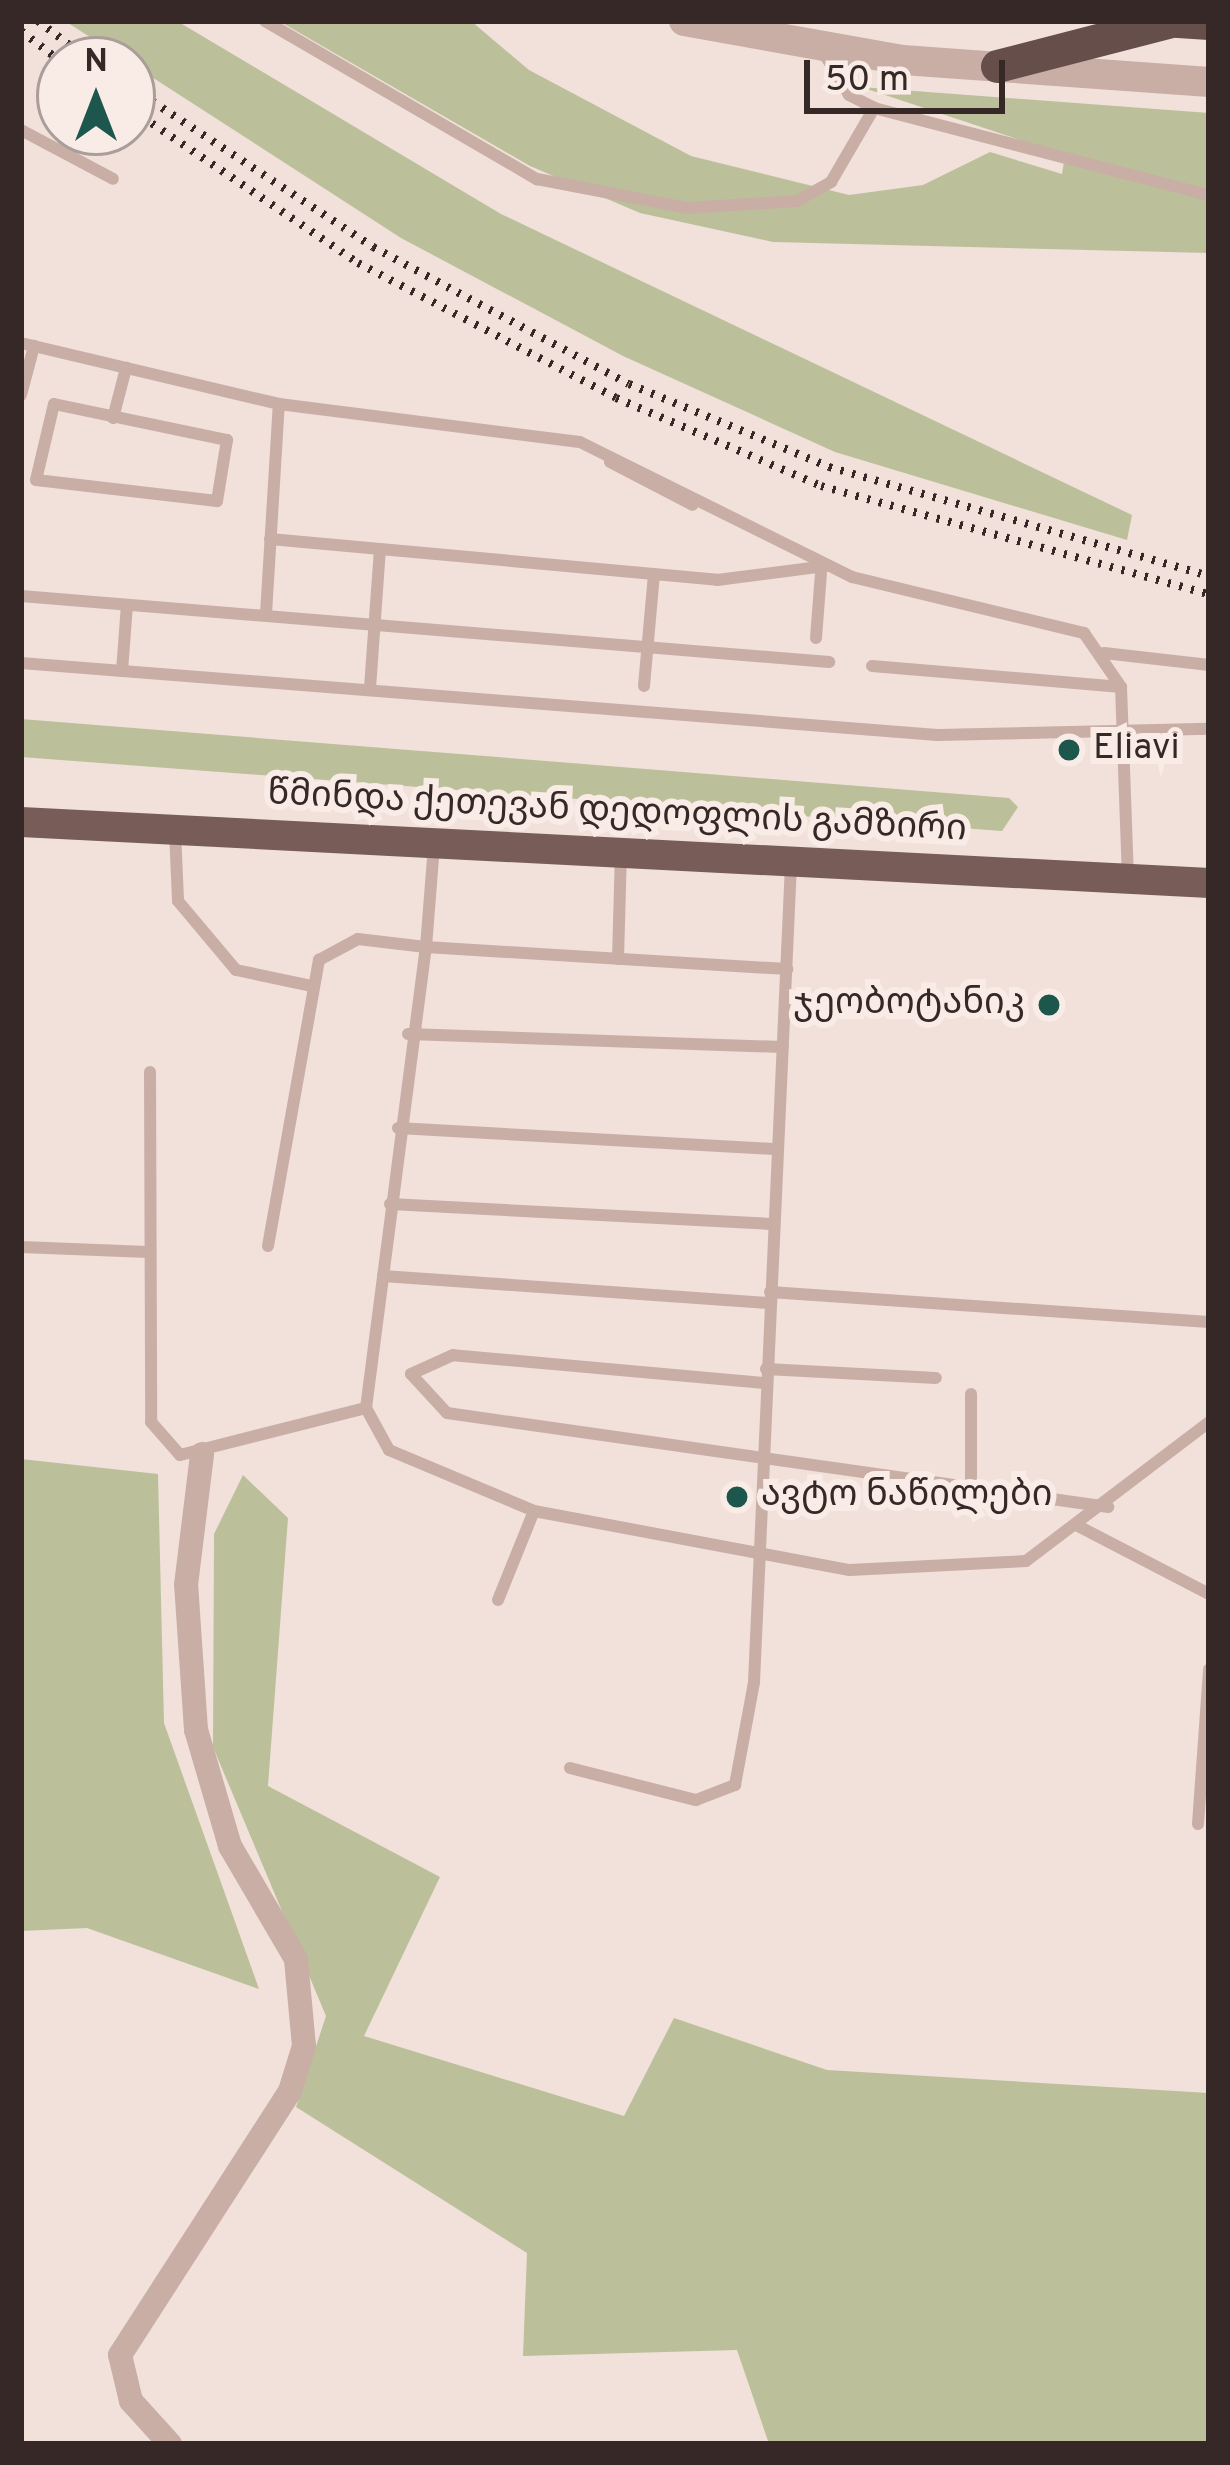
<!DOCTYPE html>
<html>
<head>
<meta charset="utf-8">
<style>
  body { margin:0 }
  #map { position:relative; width:1230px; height:2465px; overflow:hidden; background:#f1e1da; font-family:Overpass,"Noto Sans Georgian",sans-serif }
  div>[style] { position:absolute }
  .green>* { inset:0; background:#bbc09a }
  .service>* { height:12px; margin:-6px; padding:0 6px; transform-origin:6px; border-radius:6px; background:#c9aea6 }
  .minor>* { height:24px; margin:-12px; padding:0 12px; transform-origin:12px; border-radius:12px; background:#c9aea6 }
  .tertiary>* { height:30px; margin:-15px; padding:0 15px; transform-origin:15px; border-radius:15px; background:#c9aea6 }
  .primary>* { height:30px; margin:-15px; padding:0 15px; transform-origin:15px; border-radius:15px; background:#775c58 }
  .trunk>* { height:33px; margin:-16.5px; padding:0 16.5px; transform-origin:16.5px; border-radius:16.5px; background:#664e4b }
  .rail>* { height:8px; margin-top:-4px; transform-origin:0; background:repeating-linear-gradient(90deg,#352827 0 3px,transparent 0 12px) }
  .dots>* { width:33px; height:33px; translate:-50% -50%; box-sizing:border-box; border:6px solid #f9ece6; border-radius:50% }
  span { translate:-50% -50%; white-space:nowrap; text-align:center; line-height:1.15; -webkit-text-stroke:12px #f9ece6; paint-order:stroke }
  .poi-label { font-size:36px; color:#352827 }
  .left { translate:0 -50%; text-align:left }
  .right { translate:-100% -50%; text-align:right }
  .street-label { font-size:36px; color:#352827 }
  .frame { position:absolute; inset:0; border:24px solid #352827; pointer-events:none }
  .north { position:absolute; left:36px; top:36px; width:120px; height:120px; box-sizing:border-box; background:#f9ece6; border:3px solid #ab9e9a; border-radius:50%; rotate:0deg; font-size:33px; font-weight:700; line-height:48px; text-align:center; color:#352827 }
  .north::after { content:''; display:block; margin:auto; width:42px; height:54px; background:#1d564d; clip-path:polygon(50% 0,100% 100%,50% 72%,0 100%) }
  .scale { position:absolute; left:804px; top:60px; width:201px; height:54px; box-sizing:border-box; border:6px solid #352827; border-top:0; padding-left:15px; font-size:36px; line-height:42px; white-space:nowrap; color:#352827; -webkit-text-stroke:9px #f9ece6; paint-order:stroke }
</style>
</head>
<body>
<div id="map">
  <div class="green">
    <div style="clip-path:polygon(65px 21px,177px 21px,501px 214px,1132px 515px,1127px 540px,835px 452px,623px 356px,401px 238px)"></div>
    <div style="clip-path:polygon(279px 21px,471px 21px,529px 70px,691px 156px,849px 195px,923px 185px,990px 152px,1062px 174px,1065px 155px,861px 87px,1209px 113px,1209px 253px,773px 242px,640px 213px,530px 166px)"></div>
    <div style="clip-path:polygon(21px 719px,1009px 798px,1018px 807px,1002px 831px,21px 757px)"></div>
    <div style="clip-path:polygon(21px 1459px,158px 1474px,164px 1723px,259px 1989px,87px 1928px,21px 1931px)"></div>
    <div style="clip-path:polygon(243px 1475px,288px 1518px,268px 1786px,440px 1877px,364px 2036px,624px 2116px,674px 2018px,827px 2070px,1209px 2093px,1209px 2444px,769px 2444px,737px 2350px,523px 2356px,527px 2253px,296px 2107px,326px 2016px,213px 1747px,214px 1534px)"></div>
  </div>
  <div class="service">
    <div style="left:265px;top:21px;width:315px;rotate:30.2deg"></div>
    <div style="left:537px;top:179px;width:154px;rotate:10.9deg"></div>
    <div style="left:688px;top:208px;width:109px;rotate:-3.7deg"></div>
    <div style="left:797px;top:201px;width:39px;rotate:-29deg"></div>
    <div style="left:831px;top:182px;width:86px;rotate:-59.8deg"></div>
    <div style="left:822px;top:50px;width:52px;rotate:59deg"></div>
    <div style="left:849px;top:95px;width:28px;rotate:27deg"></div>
    <div style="left:874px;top:108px;width:346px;rotate:14.6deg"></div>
    <div style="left:21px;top:130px;width:104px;rotate:28deg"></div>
    <div style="left:21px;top:343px;width:265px;rotate:13.3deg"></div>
    <div style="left:279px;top:404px;width:303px;rotate:7.2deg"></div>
    <div style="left:580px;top:442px;width:304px;rotate:26.4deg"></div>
    <div style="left:852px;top:577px;width:239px;rotate:13.6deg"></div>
    <div style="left:1084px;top:633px;width:65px;rotate:55.6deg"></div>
    <div style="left:1121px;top:687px;width:192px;rotate:87.9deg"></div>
    <div style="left:21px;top:395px;width:51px;rotate:-75.1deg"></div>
    <div style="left:54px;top:404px;width:177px;rotate:11.8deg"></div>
    <div style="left:227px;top:440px;width:62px;rotate:99.3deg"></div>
    <div style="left:217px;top:501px;width:182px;rotate:-173.4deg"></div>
    <div style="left:36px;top:480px;width:78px;rotate:-76.7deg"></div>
    <div style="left:113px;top:418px;width:52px;rotate:-75.4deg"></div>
    <div style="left:610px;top:462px;width:93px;rotate:27.4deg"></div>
    <div style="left:270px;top:539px;width:449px;rotate:5.2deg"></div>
    <div style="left:717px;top:580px;width:111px;rotate:-7.3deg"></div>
    <div style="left:21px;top:596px;width:811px;rotate:4.67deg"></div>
    <div style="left:266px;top:614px;width:210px;rotate:-86.5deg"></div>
    <div style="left:816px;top:638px;width:65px;rotate:-85.6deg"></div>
    <div style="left:1104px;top:653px;width:106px;rotate:6.5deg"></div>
    <div style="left:21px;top:663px;width:919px;rotate:4.49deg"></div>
    <div style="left:937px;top:735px;width:272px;rotate:-1.3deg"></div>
    <div style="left:872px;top:666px;width:250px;rotate:4.8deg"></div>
    <div style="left:122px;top:671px;width:66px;rotate:-85.7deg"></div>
    <div style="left:644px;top:686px;width:111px;rotate:-84.9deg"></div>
    <div style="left:370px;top:688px;width:139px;rotate:-85.9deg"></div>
    <div style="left:175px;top:831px;width:70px;rotate:87.5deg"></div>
    <div style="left:178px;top:901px;width:90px;rotate:50deg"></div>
    <div style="left:236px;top:970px;width:78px;rotate:11.9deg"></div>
    <div style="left:618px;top:959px;width:105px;rotate:-88.4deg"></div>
    <div style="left:408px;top:1034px;width:375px;rotate:2deg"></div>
    <div style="left:150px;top:1072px;width:350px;rotate:89.8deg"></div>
    <div style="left:151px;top:1422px;width:44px;rotate:48.7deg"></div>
    <div style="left:180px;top:1455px;width:192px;rotate:-14.2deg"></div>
    <div style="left:366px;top:1408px;width:48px;rotate:61.3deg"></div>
    <div style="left:389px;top:1450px;width:157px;rotate:22.8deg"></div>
    <div style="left:534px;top:1511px;width:321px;rotate:10.6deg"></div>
    <div style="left:850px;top:1570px;width:176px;rotate:-2.9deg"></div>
    <div style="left:1026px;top:1561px;width:230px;rotate:-37.2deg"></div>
    <div style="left:398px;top:1128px;width:380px;rotate:3.2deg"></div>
    <div style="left:390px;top:1204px;width:385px;rotate:3deg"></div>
    <div style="left:268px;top:1246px;width:291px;rotate:-79.9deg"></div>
    <div style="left:319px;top:960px;width:44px;rotate:-28.3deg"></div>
    <div style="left:358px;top:939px;width:68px;rotate:6.7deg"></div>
    <div style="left:426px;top:947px;width:102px;rotate:-85.5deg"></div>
    <div style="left:21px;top:1247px;width:127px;rotate:2.3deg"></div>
    <div style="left:383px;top:1276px;width:387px;rotate:4deg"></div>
    <div style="left:770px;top:1292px;width:440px;rotate:3.9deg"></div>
    <div style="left:766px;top:1369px;width:170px;rotate:3deg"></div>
    <div style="left:765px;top:1383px;width:313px;rotate:-174.9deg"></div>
    <div style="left:453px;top:1355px;width:46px;rotate:155.7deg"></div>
    <div style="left:411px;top:1374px;width:53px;rotate:47.3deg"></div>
    <div style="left:447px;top:1413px;width:668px;rotate:8.09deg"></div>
    <div style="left:971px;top:1394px;width:92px;rotate:90deg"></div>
    <div style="left:366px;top:1408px;width:465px;rotate:-82.6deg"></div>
    <div style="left:426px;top:947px;width:362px;rotate:3.5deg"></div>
    <div style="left:1078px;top:1526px;width:148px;rotate:27.4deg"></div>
    <div style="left:498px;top:1600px;width:96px;rotate:-68deg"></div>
    <div style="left:570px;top:1768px;width:130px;rotate:14.3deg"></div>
    <div style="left:696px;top:1800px;width:42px;rotate:-21deg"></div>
    <div style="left:735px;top:1785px;width:105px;rotate:-79.5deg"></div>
    <div style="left:754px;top:1682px;width:820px;rotate:-87.41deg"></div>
    <div style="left:1198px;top:1824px;width:155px;rotate:-85.9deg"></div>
  </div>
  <div class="minor">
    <div style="left:170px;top:2444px;width:58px;rotate:-132.2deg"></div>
    <div style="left:131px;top:2401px;width:47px;rotate:-103.4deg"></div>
    <div style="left:120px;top:2355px;width:314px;rotate:-57.2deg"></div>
    <div style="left:290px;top:2091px;width:47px;rotate:-72.7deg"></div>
    <div style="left:304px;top:2046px;width:87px;rotate:-95.3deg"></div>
    <div style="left:296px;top:1959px;width:131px;rotate:-120.3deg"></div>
    <div style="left:230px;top:1846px;width:121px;rotate:-106.3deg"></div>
    <div style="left:196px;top:1730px;width:145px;rotate:-93.9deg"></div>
    <div style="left:186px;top:1585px;width:132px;rotate:-83deg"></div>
  </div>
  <div class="tertiary">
    <div style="left:684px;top:21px;width:222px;rotate:10.1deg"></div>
    <div style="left:903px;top:60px;width:307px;rotate:4.1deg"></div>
  </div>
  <div class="primary">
    <div style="left:21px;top:822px;width:1190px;rotate:2.94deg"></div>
  </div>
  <div class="trunk">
    <div style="left:1178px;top:21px;width:31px;rotate:4deg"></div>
    <div style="left:997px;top:66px;width:180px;rotate:-14.5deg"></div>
  </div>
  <div class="rail">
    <div style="left:38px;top:21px;width:64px;rotate:37.4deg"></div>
    <div style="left:21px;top:31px;width:49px;rotate:37.6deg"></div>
    <div style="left:132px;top:88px;width:289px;rotate:33.4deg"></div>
    <div style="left:373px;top:247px;width:290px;rotate:28.2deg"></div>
    <div style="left:629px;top:384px;width:217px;rotate:22.5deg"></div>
    <div style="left:829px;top:467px;width:395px;rotate:16deg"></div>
    <div style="left:132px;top:110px;width:273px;rotate:34.1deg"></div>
    <div style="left:358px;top:263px;width:291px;rotate:27.6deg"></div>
    <div style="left:616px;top:398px;width:223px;rotate:23.2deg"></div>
    <div style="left:821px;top:486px;width:403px;rotate:15.6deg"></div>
  </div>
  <div class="dots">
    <div style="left:1069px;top:750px;background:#1d564d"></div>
    <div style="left:1049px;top:1005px;background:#1d564d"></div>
    <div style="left:737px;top:1497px;background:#1d564d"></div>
  </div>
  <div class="poi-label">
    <span class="left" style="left:1093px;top:750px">Eliavi</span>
    <span class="right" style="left:1025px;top:1005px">ჯეობოტანიკ</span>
    <span class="left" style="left:761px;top:1497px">ავტო ნაწილები</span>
  </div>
  <div class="street-label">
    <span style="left:617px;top:813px;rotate:3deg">წმინდა ქეთევან დედოფლის გამზირი</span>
  </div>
  <div class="frame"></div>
  <div class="north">N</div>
  <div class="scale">50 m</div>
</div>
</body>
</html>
